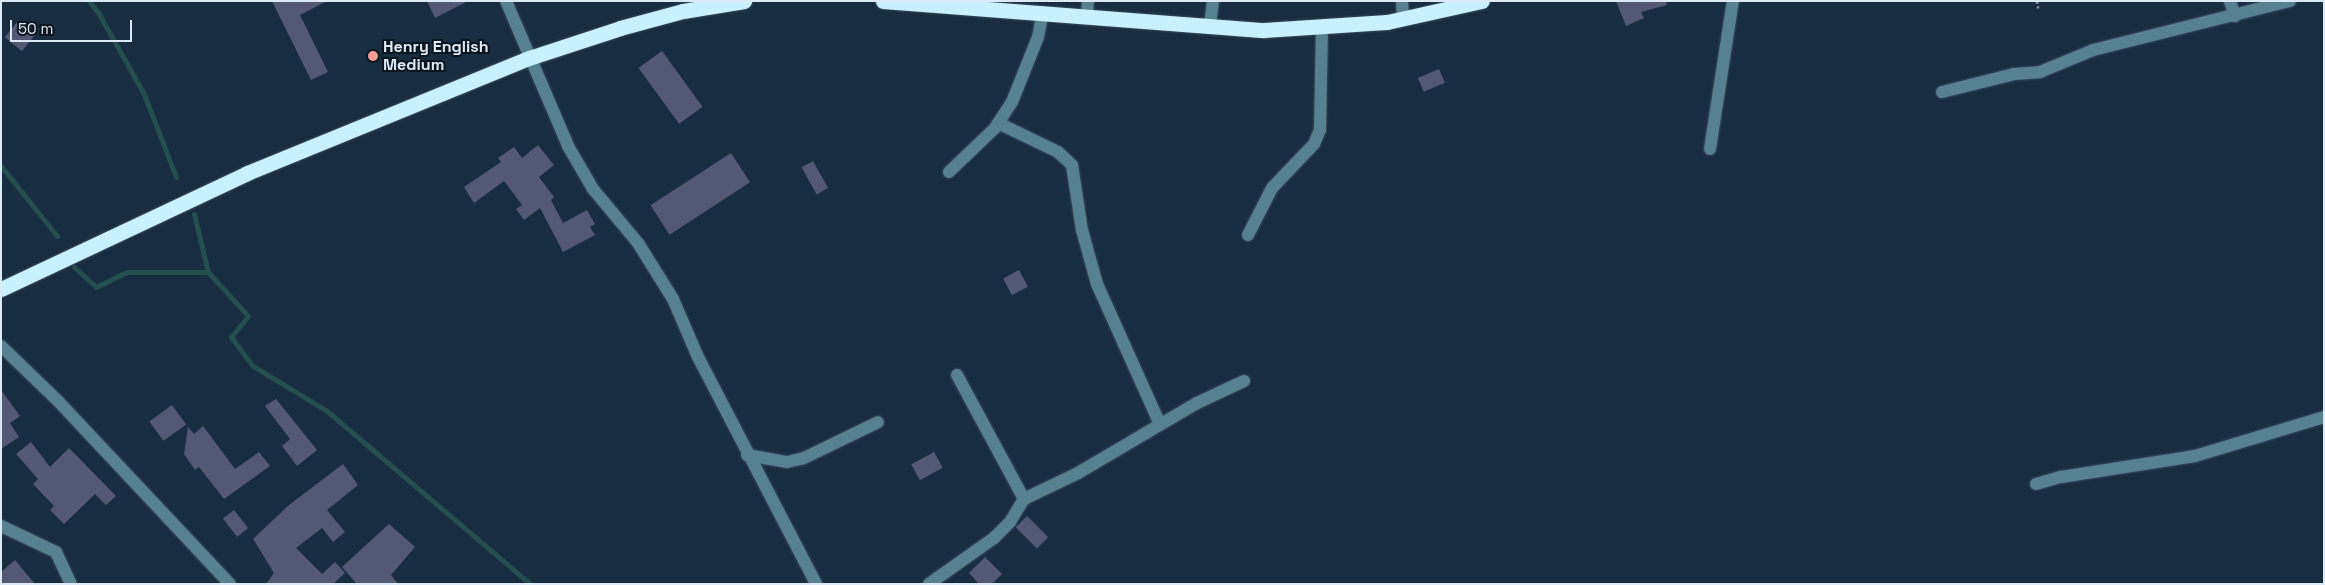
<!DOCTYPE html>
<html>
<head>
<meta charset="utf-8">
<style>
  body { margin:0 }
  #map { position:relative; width:2325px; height:585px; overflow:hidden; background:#192d40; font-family:"Space Grotesk",sans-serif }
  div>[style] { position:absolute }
  .stream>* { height:5px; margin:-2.5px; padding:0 2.5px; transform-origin:2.5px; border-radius:2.5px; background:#254e4e }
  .building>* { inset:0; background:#535974; transform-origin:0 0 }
  .path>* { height:3px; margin-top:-1.5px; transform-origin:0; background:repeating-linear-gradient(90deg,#738494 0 2.5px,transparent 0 5px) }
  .roads { filter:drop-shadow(0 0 1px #384b5d) drop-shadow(0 0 1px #384b5d) }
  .minor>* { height:12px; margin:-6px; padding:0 6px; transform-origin:6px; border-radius:6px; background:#578190 }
  .highway>* { height:15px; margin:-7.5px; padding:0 7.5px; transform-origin:7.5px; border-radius:7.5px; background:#c8f0fe }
  .dots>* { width:14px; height:14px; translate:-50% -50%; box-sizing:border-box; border:2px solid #0c151d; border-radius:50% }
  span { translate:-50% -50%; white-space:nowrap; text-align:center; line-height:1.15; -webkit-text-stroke:4px #0c151d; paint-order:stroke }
  .poi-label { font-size:16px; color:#dce9f6; font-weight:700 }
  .left { translate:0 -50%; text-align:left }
  .frame { position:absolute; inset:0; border:2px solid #dce9f6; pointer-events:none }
  .scale { position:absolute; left:10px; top:20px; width:122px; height:22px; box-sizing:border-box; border:2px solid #dce9f6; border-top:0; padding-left:6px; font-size:15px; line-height:18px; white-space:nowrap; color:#dce9f6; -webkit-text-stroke:4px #0c151d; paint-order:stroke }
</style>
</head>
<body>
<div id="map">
  <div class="stream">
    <div style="left:89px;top:1px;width:16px;rotate:52deg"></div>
    <div style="left:99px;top:14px;width:92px;rotate:60.6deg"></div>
    <div style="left:144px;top:94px;width:89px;rotate:68.9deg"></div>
    <div style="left:1px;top:166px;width:90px;rotate:51.3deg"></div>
    <div style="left:194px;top:214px;width:60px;rotate:76.4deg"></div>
    <div style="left:208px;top:272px;width:59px;rotate:47.7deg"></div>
    <div style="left:248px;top:316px;width:27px;rotate:129deg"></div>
    <div style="left:231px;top:337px;width:36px;rotate:53deg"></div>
    <div style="left:253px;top:366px;width:87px;rotate:31.3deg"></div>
    <div style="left:327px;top:411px;width:267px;rotate:40.4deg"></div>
    <div style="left:74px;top:267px;width:30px;rotate:42deg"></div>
    <div style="left:96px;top:287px;width:34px;rotate:-26deg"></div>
    <div style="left:127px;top:272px;width:81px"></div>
  </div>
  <div class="building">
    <div style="clip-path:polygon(272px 1px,327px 1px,300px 15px,328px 72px,311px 80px)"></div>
    <div style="clip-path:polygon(427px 1px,468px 1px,435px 18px)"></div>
    <div style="clip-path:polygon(1616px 1px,1666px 1px,1667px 5px,1641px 12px,1644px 18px,1626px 26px)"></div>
    <div style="left:18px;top:21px;width:22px;height:21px;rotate:39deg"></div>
    <div style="left:662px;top:51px;width:69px;height:29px;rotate:54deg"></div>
    <div style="left:1439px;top:69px;width:15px;height:23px;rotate:67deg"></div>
    <div style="clip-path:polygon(538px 145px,554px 165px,539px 177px,554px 197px,551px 200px,563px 223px,587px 210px,595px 224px,590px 227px,595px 235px,563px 252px,540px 208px,524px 220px,516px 209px,522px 205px,504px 181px,474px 203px,464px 187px,501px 162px,498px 158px,514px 147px,522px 158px)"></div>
    <div style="left:731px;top:153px;width:35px;height:96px;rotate:57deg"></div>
    <div style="left:813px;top:161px;width:31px;height:13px;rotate:61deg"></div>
    <div style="left:1019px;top:270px;width:19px;height:18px;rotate:62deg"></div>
    <div style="clip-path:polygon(1px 390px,20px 416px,10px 423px,19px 437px,1px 449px)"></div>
    <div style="clip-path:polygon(276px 399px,317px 450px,297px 466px,282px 446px,290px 439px,265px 406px)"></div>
    <div style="left:172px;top:405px;width:24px;height:28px;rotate:54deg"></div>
    <div style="clip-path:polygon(203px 426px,235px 469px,259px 452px,270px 466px,224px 499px,199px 467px,195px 470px,184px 454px,188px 427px,194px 434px)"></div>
    <div style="clip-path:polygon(31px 442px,50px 467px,69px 448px,116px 496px,106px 505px,95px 494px,64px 524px,50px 510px,54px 506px,33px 484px,38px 479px,16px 454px)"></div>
    <div style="left:934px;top:452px;width:18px;height:26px;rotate:61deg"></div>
    <div style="clip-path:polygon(343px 464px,358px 485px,327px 510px,345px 532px,333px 542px,322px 528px,296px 548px,322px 574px,335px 562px,345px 573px,333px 584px,266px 584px,274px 573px,253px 539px,289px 505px)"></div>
    <div style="left:234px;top:510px;width:23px;height:14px;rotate:52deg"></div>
    <div style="left:1027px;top:516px;width:30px;height:16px;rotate:45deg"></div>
    <div style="clip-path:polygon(389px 524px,415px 547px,391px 575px,398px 584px,357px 584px,342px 567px)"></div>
    <div style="clip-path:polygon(985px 557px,1002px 574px,992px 584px,979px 584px,969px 573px)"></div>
    <div style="clip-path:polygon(15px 560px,35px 584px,1px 584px,1px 572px)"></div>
  </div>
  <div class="path">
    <div style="left:2037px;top:1px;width:7px;rotate:82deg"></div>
  </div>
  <div class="roads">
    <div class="minor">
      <div style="left:506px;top:1px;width:158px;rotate:66.8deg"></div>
      <div style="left:568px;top:146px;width:50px;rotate:59.8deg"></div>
      <div style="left:593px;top:189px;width:70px;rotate:50.2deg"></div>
      <div style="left:638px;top:243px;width:66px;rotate:58deg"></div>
      <div style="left:673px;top:299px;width:63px;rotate:66.7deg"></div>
      <div style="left:698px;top:357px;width:256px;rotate:62.5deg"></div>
      <div style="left:1402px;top:1px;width:17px;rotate:87deg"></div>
      <div style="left:2230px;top:1px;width:16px;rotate:72deg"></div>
      <div style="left:1087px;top:15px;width:14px;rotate:-86deg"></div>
      <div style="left:1210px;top:25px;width:24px;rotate:-83deg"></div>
      <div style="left:1942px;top:92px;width:74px;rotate:-14deg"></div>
      <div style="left:2014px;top:74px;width:26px;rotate:-4deg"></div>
      <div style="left:2040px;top:72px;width:57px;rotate:-22.5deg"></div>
      <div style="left:2093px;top:50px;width:203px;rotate:-14deg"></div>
      <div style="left:998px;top:123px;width:67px;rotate:25.8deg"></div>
      <div style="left:1058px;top:152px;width:19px;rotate:43deg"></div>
      <div style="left:1072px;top:165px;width:66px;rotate:81.3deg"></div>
      <div style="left:1082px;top:230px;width:56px;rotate:74.5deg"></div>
      <div style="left:1097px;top:284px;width:154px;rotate:65.8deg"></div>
      <div style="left:1710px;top:149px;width:150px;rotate:-81.2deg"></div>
      <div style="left:949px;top:172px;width:64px;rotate:-43.7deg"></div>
      <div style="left:995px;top:128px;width:31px;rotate:-57deg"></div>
      <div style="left:1012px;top:102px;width:70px;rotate:-68.2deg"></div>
      <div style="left:1038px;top:37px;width:25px;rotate:-79deg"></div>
      <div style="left:1248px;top:235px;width:53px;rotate:-62.9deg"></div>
      <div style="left:1272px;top:188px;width:61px;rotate:-46.3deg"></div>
      <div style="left:1314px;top:144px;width:15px;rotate:-67deg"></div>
      <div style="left:1320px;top:130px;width:104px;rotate:-88.9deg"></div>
      <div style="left:1px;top:346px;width:79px;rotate:44deg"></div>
      <div style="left:58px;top:401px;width:251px;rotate:46.8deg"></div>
      <div style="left:957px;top:375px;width:141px;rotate:61.6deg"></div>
      <div style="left:747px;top:455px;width:41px;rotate:9.9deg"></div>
      <div style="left:787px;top:462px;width:17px;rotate:-13deg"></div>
      <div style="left:804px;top:458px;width:82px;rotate:-25.9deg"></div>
      <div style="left:2036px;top:484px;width:26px;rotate:-16deg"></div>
      <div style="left:2061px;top:477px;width:136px;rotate:-8.9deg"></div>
      <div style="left:2195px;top:456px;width:135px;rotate:-16.8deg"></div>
      <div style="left:1px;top:526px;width:61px;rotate:25.3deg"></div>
      <div style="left:56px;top:552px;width:35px;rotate:65deg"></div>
      <div style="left:929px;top:584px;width:80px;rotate:-35.3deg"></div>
      <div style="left:994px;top:538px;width:23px;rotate:-45deg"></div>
      <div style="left:1010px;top:522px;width:27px;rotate:-59deg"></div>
      <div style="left:1024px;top:499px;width:60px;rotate:-25.7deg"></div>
      <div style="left:1078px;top:473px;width:138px;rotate:-30.5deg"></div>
      <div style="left:1197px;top:403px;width:52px;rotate:-25.1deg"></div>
    </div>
    <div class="highway">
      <div style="left:883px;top:1px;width:382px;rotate:4.4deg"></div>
      <div style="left:1264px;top:30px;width:123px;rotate:-3.7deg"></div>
      <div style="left:1387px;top:22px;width:97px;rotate:-12.5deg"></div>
      <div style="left:1px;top:289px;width:272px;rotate:-25.2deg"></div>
      <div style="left:247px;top:173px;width:305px;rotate:-22.2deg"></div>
      <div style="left:529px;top:58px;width:96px;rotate:-18.2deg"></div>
      <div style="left:620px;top:28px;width:65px;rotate:-15.1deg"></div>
      <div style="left:683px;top:11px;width:62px;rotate:-9.3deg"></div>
    </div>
  </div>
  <div class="dots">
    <div style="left:373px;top:56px;background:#f59b98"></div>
  </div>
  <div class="poi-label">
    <span class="left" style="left:383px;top:56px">Henry English<br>Medium</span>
  </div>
  <div class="frame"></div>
  <div class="scale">50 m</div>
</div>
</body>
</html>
